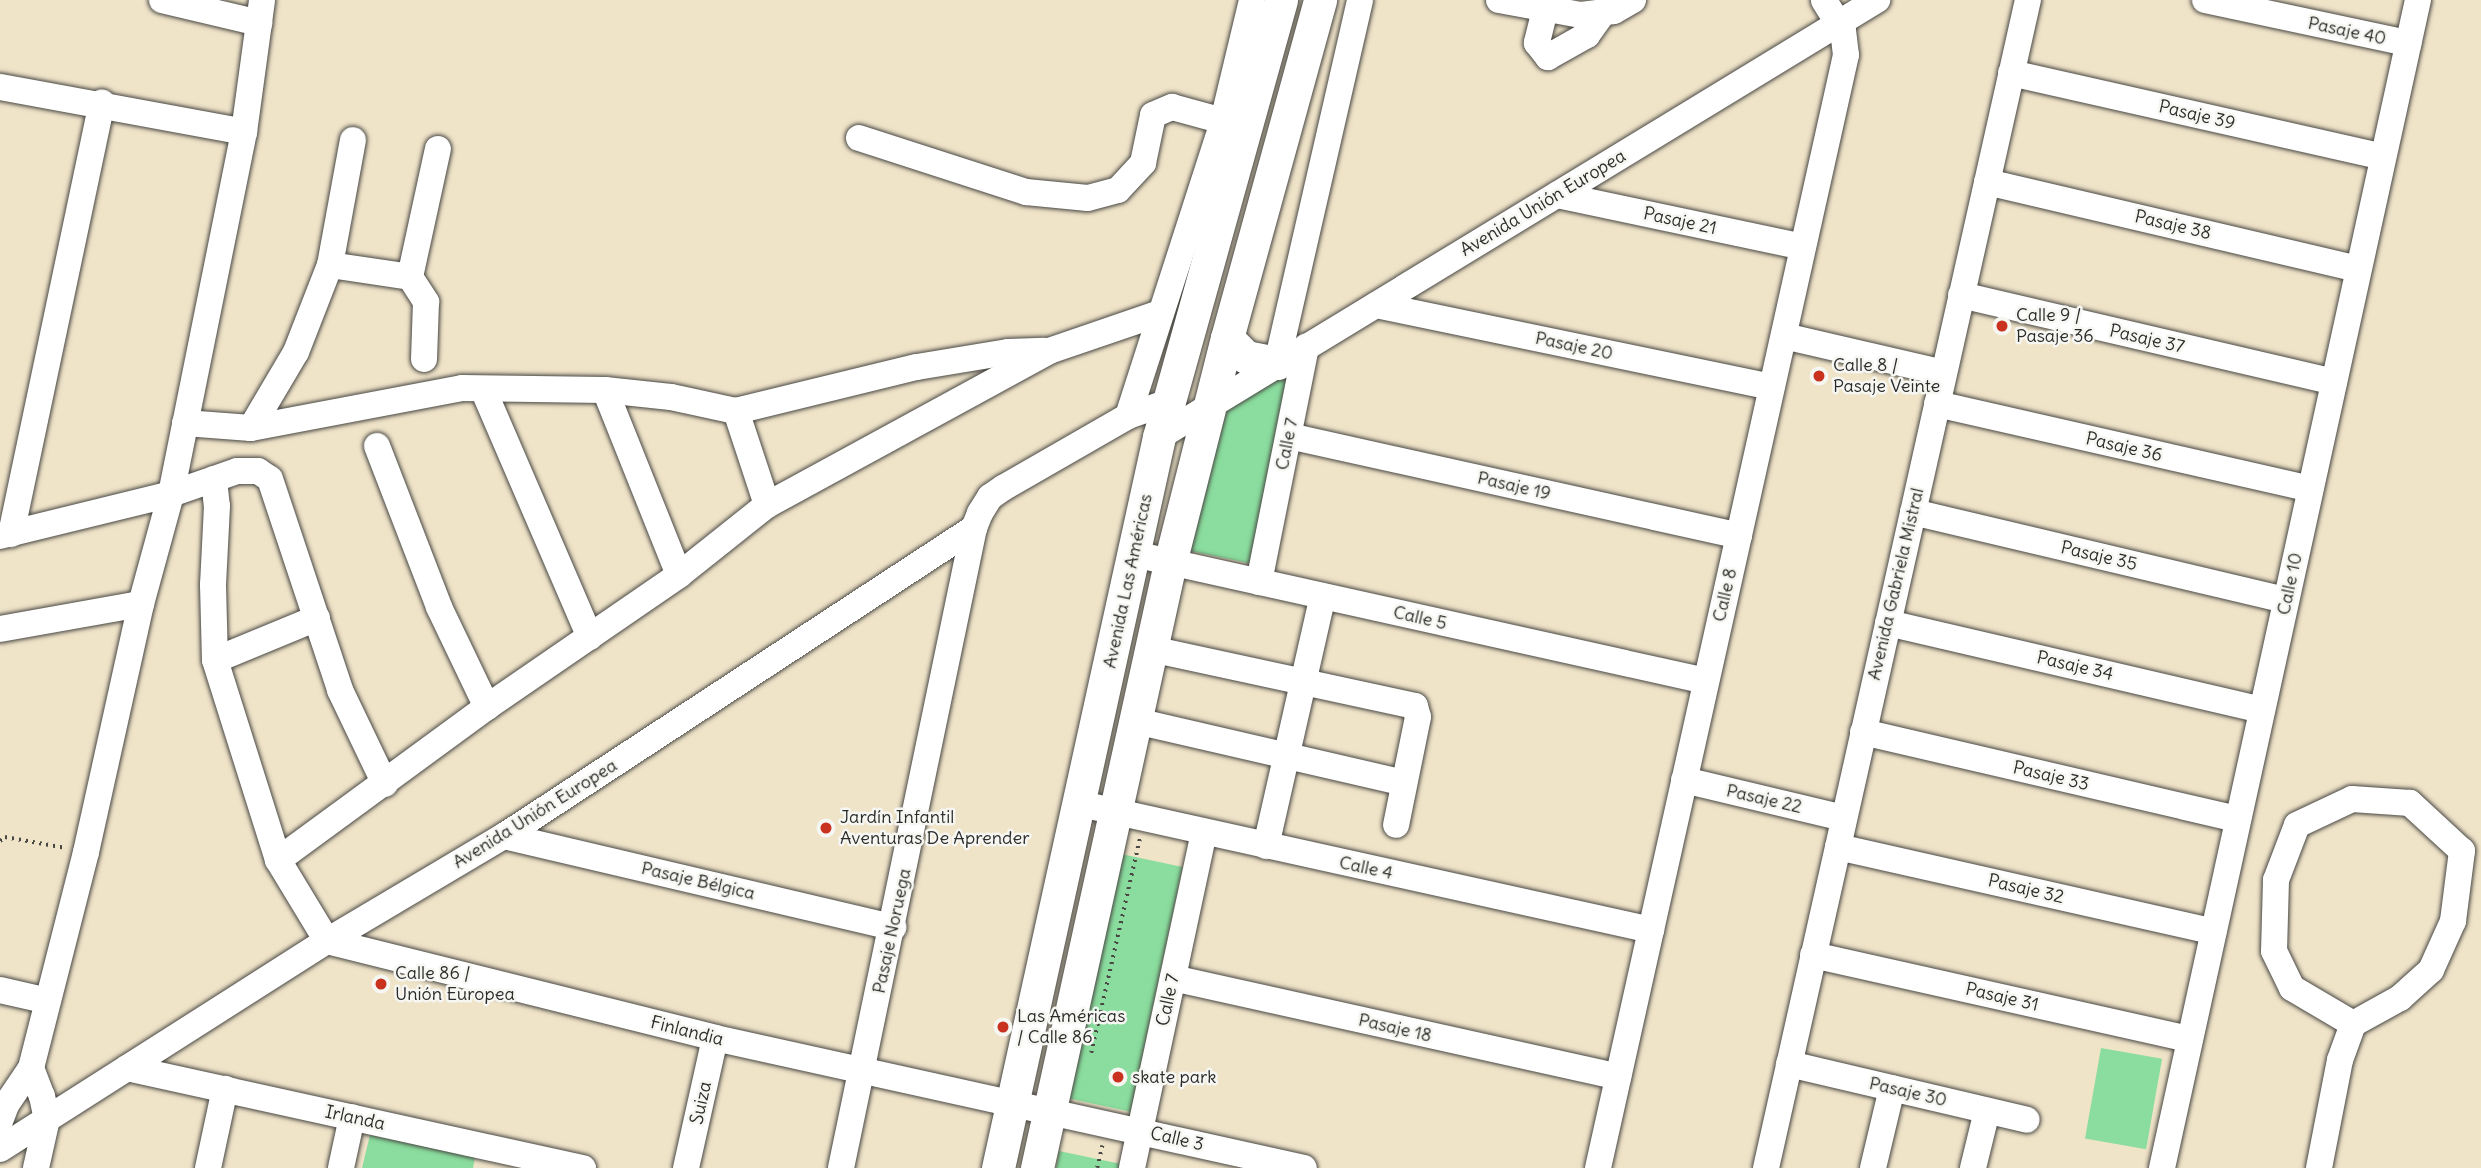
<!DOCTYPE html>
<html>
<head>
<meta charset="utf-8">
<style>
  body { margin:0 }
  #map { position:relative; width:2481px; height:1168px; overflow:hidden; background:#efe3c8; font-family:Delius,sans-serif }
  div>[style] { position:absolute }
  .green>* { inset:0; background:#8add9e; transform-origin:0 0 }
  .path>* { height:3.5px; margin-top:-1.75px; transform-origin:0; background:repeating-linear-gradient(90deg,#484743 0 2px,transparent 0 7px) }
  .roads { filter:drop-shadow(0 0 2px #484743) drop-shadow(0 0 2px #484743) }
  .minor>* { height:26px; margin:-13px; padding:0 13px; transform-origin:13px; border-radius:13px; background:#fff }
  .major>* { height:33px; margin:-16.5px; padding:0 16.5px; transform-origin:16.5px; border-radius:16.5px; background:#fff }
  .dots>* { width:19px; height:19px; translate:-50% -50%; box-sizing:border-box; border:4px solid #f6f6f2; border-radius:50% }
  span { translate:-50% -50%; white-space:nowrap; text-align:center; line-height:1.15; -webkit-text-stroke:5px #f6f6f2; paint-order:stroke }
  .street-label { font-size:18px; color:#2b2b2b }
  .poi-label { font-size:18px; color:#2b2b2b }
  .left { translate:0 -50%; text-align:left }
</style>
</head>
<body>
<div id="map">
  <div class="green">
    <div style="clip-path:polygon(1296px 361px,1253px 564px,1190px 551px,1220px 411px)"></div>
    <div style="left:1121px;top:854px;width:63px;height:250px;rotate:12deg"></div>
    <div style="left:2101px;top:1048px;width:62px;height:92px;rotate:10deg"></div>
    <div style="clip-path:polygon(370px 1135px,475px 1157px,473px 1168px,362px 1168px)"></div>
    <div style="clip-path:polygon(1059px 1151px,1121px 1164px,1120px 1168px,1056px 1168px)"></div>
  </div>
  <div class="path">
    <div style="left:0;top:841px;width:6px;rotate:-39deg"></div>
    <div style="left:5px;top:837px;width:62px;rotate:10.2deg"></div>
    <div style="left:1091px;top:1053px;width:221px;rotate:-77.2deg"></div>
    <div style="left:1097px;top:1168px;width:23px;rotate:-77deg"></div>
  </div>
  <div class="roads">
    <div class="minor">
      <div style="left:162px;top:0;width:100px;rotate:13.3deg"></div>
      <div style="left:1499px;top:0;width:83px;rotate:10.4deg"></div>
      <div style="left:1581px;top:15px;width:33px;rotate:-7deg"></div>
      <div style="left:1614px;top:11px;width:22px;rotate:-30deg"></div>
      <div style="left:2205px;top:0;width:208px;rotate:12deg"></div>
      <div style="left:1545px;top:10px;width:34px;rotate:104deg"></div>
      <div style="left:1537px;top:43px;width:18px;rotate:52deg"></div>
      <div style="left:1548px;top:57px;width:45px;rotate:-29.4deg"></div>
      <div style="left:1587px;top:35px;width:26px;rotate:-54deg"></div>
      <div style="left:2011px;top:73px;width:381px;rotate:12.7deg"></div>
      <div style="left:0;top:87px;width:248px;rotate:10.4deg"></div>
      <div style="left:859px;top:138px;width:176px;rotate:17.9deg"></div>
      <div style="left:1026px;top:192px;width:62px;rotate:5.5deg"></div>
      <div style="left:1088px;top:198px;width:31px;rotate:-15deg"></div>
      <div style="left:1118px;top:190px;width:37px;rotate:-47deg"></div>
      <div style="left:1143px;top:163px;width:49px;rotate:-78.2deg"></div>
      <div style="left:1153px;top:115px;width:21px;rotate:-23deg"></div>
      <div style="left:1172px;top:107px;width:53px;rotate:15.4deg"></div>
      <div style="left:1987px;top:182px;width:381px;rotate:13.2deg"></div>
      <div style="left:1557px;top:195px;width:251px;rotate:11.9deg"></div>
      <div style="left:330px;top:265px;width:81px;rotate:8.5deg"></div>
      <div style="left:410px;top:277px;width:30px;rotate:57deg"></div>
      <div style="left:426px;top:302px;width:57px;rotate:92deg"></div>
      <div style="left:410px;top:277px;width:131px;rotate:-77.7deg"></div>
      <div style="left:1961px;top:295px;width:383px;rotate:13.1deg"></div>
      <div style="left:1376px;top:305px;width:404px;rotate:11.7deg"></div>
      <div style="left:1784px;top:336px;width:164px;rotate:13deg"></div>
      <div style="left:1277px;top:363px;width:372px;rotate:-77.1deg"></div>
      <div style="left:483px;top:389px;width:270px;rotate:66.7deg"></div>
      <div style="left:605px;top:390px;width:199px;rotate:68.2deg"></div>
      <div style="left:1937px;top:404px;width:383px;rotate:12.8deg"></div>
      <div style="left:736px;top:411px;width:99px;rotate:71.7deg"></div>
      <div style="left:1128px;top:416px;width:310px;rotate:-72.1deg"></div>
      <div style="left:1223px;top:121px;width:124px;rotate:-76.5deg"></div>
      <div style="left:185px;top:423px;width:66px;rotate:4.3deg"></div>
      <div style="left:251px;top:428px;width:215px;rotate:-10.7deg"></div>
      <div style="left:462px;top:388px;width:143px;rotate:0.8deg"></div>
      <div style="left:605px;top:390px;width:66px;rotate:6.1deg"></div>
      <div style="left:671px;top:397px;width:66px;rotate:12.2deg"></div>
      <div style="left:736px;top:411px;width:186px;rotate:-13.7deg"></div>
      <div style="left:917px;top:367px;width:92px;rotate:-9.4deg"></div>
      <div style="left:1008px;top:352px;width:36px;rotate:-2deg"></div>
      <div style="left:251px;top:428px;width:88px;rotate:-59.4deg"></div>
      <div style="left:296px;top:352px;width:93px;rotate:-68.7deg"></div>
      <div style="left:330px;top:265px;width:127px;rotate:-79.6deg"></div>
      <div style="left:1289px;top:436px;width:461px;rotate:12.5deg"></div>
      <div style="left:1159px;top:437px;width:841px;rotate:-31.33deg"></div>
      <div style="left:377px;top:446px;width:173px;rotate:68.9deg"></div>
      <div style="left:439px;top:607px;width:111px;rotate:64.4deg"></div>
      <div style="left:214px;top:479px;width:27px;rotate:84deg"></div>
      <div style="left:217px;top:506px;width:79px;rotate:92.9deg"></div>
      <div style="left:213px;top:585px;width:75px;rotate:88.5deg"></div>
      <div style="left:1913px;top:512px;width:383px;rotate:13.3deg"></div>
      <div style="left:11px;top:534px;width:441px;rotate:-78.1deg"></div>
      <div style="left:0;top:536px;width:176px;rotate:-13.8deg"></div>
      <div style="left:171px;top:494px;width:70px;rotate:-19.2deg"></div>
      <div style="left:237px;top:471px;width:21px"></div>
      <div style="left:258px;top:471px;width:14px;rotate:34deg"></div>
      <div style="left:270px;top:479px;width:222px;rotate:71.6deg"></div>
      <div style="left:340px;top:690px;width:104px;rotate:64.4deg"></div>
      <div style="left:1134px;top:554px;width:586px;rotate:12.52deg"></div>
      <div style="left:1259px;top:582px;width:240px;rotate:-78.7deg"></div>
      <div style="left:317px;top:618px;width:110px;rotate:157.6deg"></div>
      <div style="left:215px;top:660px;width:210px;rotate:72.5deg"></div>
      <div style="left:278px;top:860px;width:95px;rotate:58.8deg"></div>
      <div style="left:1888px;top:623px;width:384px;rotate:13.1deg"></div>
      <div style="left:0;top:629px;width:143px;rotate:-10.1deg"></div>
      <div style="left:1151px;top:649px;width:270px;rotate:12.2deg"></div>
      <div style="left:1415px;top:706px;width:11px;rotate:75deg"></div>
      <div style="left:1418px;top:717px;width:110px;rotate:101.5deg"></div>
      <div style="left:1136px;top:721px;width:275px;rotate:13deg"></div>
      <div style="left:1863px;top:732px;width:385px;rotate:13.1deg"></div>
      <div style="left:1684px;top:780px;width:164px;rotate:13.4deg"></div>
      <div style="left:1081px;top:804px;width:584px;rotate:12.46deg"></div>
      <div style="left:504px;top:836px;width:400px;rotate:13.2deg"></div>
      <div style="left:1266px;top:846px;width:256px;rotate:-77.2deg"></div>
      <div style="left:1838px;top:847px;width:385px;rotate:12.7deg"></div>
      <div style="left:278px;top:860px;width:259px;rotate:-36.2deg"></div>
      <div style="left:487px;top:707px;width:233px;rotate:-34.5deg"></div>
      <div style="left:679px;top:575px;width:112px;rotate:-38.5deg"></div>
      <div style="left:767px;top:505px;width:321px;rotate:-28.6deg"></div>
      <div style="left:1049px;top:351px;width:117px;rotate:-18.9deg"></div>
      <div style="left:327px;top:941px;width:400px;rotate:14deg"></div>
      <div style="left:715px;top:1038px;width:603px;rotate:12.45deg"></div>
      <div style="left:1813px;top:955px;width:386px;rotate:12.6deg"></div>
      <div style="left:1173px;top:978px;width:456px;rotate:12.5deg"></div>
      <div style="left:0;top:990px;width:49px;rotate:12.9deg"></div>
      <div style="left:1789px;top:1064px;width:244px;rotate:13.2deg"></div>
      <div style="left:31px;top:1068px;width:30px;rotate:69deg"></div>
      <div style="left:42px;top:1096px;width:24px;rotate:78deg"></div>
      <div style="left:47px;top:1119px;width:50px;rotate:102.7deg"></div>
      <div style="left:127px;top:1068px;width:467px;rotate:12.4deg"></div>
      <div style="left:0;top:1121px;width:17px;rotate:-69deg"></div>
      <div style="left:6px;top:1105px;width:45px;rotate:-56deg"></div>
      <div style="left:31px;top:1068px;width:223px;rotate:-75.7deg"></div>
      <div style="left:86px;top:852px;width:254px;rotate:-77.5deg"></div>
      <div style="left:141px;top:604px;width:114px;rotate:-74.7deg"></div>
      <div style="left:171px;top:494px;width:369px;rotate:-78.6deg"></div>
      <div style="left:244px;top:132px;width:133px;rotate:-82.2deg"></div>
      <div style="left:0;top:1149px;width:388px;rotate:-32.5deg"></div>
      <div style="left:327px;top:941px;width:206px;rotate:-30.7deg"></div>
      <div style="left:504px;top:836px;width:562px;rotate:-33.24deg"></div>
      <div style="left:208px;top:1168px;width:81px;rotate:-77.9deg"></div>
      <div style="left:341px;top:1168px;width:52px;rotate:-77.8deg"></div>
      <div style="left:686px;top:1168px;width:133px;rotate:-77.4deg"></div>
      <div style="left:841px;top:1168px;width:654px;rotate:-78.26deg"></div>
      <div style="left:974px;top:528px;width:16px;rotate:-68deg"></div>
      <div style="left:980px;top:513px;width:19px;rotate:-58deg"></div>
      <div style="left:990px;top:497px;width:16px;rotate:-35deg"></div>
      <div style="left:1003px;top:488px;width:144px;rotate:-29.9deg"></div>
      <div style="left:1128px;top:416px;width:43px;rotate:-18.9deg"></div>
      <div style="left:1132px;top:1168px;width:344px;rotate:-77.9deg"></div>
      <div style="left:1598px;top:1168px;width:1140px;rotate:-77.44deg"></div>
      <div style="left:1846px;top:55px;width:24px;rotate:-97deg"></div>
      <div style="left:1843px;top:31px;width:36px;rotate:-122deg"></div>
      <div style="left:1766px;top:1168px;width:1197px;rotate:-77.36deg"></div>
      <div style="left:1873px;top:1168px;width:82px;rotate:-76.6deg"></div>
      <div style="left:1973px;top:1168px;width:59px;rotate:-76.2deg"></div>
      <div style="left:2162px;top:1168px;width:1196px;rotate:-77.64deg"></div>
      <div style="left:2319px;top:1168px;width:110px;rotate:-79deg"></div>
      <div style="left:2340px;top:1060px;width:38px;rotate:-70deg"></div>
      <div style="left:2353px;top:1024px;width:54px;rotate:-29deg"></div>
      <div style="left:2400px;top:998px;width:42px;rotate:-42.1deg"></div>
      <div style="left:2431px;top:970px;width:54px;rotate:-65.8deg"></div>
      <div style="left:2453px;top:921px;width:71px;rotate:-82.7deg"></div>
      <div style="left:2462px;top:851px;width:71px;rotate:-137.3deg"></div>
      <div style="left:2410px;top:803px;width:58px;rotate:-176.1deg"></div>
      <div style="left:2352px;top:799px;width:61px;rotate:154.7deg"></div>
      <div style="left:2297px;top:825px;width:59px;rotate:110.9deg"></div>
      <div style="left:2276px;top:880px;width:71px;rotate:91.6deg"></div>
      <div style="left:2274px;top:951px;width:41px;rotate:64.1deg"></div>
      <div style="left:2292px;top:988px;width:71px;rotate:30.5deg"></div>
    </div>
    <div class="major">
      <div style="left:1227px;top:338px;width:27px;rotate:45deg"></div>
      <div style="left:1246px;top:357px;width:32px;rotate:11deg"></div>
      <div style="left:998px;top:1168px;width:749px;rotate:-77.58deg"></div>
      <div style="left:1159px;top:437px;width:454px;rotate:-74.4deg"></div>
      <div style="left:1037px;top:1168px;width:619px;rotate:-77.6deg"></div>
      <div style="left:1170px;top:563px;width:232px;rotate:-75.8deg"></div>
      <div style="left:1227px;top:338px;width:351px;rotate:-74.6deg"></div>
    </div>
  </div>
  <div class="dots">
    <div style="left:2002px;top:326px;background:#c8321e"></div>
    <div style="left:1819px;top:376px;background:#c8321e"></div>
    <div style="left:826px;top:828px;background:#c8321e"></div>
    <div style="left:381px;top:984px;background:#c8321e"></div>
    <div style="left:1003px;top:1027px;background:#c8321e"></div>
    <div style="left:1118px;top:1077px;background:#c8321e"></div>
  </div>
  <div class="street-label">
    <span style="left:2347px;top:31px;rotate:12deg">Pasaje 40</span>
    <span style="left:2197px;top:115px;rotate:13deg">Pasaje 39</span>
    <span style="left:1543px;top:203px;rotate:-31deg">Avenida Unión Europea</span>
    <span style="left:1680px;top:221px;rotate:12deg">Pasaje 21</span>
    <span style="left:2173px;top:225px;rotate:13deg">Pasaje 38</span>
    <span style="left:2147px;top:339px;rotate:13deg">Pasaje 37</span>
    <span style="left:1574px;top:346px;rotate:12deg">Pasaje 20</span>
    <span style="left:1287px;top:444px;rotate:-79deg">Calle 7</span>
    <span style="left:2124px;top:447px;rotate:13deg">Pasaje 36</span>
    <span style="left:1514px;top:486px;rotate:13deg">Pasaje 19</span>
    <span style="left:2099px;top:556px;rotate:13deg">Pasaje 35</span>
    <span style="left:1128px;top:581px;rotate:-78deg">Avenida Las Américas</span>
    <span style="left:1896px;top:584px;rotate:-77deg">Avenida Gabriela Mistral</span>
    <span style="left:2290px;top:584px;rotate:-78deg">Calle 10</span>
    <span style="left:1725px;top:595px;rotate:-77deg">Calle 8</span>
    <span style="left:1420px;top:618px;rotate:13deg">Calle 5</span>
    <span style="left:2075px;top:666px;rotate:13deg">Pasaje 34</span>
    <span style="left:2051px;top:776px;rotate:13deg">Pasaje 33</span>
    <span style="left:1764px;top:799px;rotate:13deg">Pasaje 22</span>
    <span style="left:535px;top:814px;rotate:-32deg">Avenida Unión Europea</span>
    <span style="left:1366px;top:868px;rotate:12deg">Calle 4</span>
    <span style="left:698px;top:881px;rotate:13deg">Pasaje Bélgica</span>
    <span style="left:2026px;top:889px;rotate:13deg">Pasaje 32</span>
    <span style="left:892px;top:931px;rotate:-78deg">Pasaje Noruega</span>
    <span style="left:2002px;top:997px;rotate:13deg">Pasaje 31</span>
    <span style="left:1168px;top:1000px;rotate:-78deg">Calle 7</span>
    <span style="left:1395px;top:1028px;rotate:13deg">Pasaje 18</span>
    <span style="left:687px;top:1031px;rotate:14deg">Finlandia</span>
    <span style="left:1908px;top:1092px;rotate:13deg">Pasaje 30</span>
    <span style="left:701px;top:1103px;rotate:-78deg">Suiza</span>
    <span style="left:355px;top:1118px;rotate:12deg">Irlanda</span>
    <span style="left:1177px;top:1139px;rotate:13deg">Calle 3</span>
  </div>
  <div class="poi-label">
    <span class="left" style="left:2016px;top:326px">Calle 9 /<br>Pasaje 36</span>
    <span class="left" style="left:1833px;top:376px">Calle 8 /<br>Pasaje Veinte</span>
    <span class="left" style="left:840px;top:828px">Jardín Infantil<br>Aventuras De Aprender</span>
    <span class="left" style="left:395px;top:984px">Calle 86 /<br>Unión Europea</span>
    <span class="left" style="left:1017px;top:1027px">Las Américas<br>/ Calle 86</span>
    <span class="left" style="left:1132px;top:1077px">skate park</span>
  </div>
</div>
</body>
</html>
